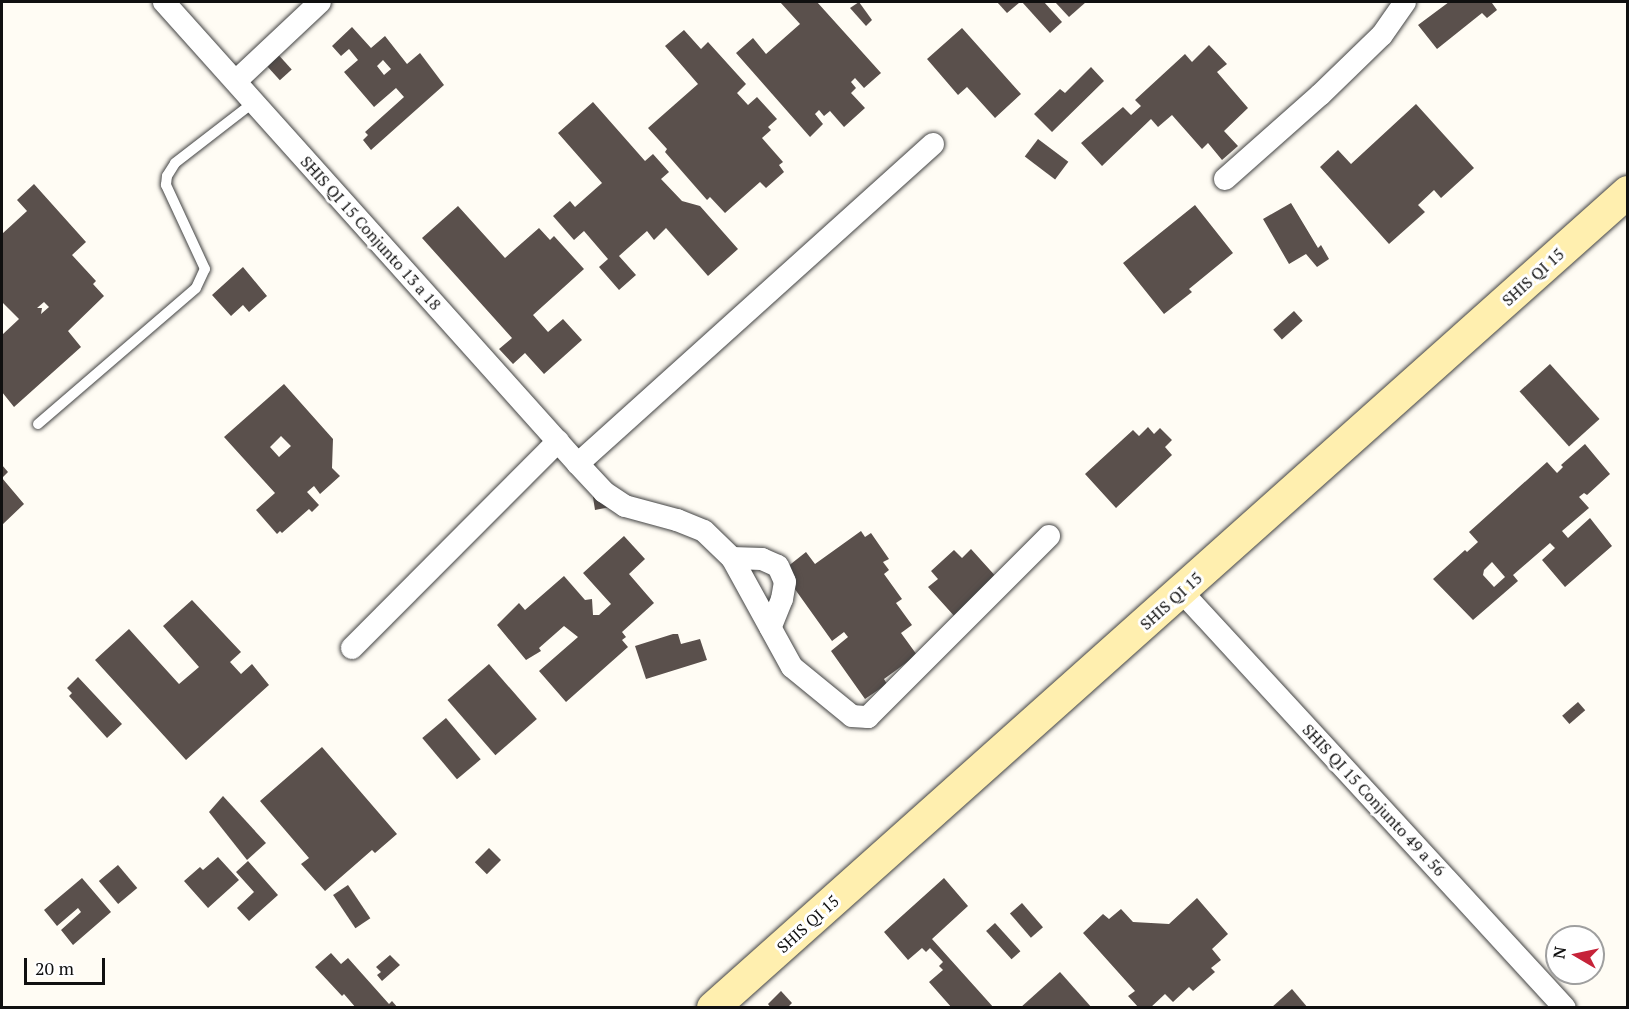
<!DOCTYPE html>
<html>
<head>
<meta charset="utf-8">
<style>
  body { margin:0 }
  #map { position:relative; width:1629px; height:1009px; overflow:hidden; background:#fffcf4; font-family:"PT Serif",serif }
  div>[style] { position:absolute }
  .building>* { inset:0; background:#5a504c; transform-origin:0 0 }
  .roads { filter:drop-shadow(0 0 2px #434343) drop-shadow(0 0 2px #434343) }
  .lane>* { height:10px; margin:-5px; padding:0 5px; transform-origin:5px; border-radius:5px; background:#fff }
  .street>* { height:22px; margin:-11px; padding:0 11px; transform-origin:11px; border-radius:11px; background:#fff }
  .secondary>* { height:32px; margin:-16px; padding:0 16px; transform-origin:16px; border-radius:16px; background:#ffefaf }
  span { translate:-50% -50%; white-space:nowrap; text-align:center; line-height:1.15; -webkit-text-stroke:6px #fff; paint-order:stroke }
  .street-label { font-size:16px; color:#101010 }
  .frame { position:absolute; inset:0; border:3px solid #101010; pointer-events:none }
  .north { position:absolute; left:1545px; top:925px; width:60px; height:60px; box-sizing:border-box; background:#fff; border:2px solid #9f9f9f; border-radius:50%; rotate:279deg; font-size:16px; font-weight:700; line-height:24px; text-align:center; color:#101010 }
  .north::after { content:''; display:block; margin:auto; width:21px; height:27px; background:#c62339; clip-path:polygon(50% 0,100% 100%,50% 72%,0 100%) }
  .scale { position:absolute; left:24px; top:958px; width:81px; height:27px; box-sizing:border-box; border:3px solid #101010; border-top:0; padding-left:8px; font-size:18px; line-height:21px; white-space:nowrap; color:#101010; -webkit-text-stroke:4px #fff; paint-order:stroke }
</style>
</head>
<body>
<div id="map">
  <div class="building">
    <div style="clip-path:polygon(780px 2px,817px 2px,881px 73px,864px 88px,855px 78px,851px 82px,856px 88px,851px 93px,865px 108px,844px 127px,830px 111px,824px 116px,819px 110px,815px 114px,823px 124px,810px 137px,736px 53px,753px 38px,766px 54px,800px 24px)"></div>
    <div style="clip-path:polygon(859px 2px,872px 20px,866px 26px,850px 8px)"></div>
    <div style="clip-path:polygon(997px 2px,1020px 2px,1007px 13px)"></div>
    <div style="clip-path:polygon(1022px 2px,1044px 2px,1062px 22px,1050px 33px)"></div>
    <div style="clip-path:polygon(1055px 2px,1086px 2px,1069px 17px)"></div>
    <div style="clip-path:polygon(1449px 2px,1494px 2px,1492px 3px,1497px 10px,1487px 18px,1482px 13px,1437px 49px,1418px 25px)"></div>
    <div style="clip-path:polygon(evenodd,352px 27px,371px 48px,385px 36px,407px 64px,420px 53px,444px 85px,371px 150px,363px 140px,368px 135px,365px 132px,404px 97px,396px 88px,374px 107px,344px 72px,358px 60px,349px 49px,341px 56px,332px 46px,352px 27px,383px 60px,391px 69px,384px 75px,377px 66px,383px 60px)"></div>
    <div style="clip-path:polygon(962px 28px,1021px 94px,995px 118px,967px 87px,958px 95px,927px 59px)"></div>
    <div style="clip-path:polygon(684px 30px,701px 49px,708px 42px,746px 84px,737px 93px,748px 105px,757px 97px,777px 119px,768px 127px,771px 130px,762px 138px,783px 162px,779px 165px,784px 172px,766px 188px,760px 182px,725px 213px,710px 197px,707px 200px,665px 152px,667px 149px,648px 128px,698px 84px,665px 46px)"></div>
    <div style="clip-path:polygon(1209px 45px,1227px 64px,1217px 72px,1248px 108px,1224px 131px,1238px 146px,1222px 160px,1208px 143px,1202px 149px,1172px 115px,1158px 127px,1151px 119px,1102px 166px,1081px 143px,1123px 107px,1131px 115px,1141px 106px,1135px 100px,1185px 54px,1192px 62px)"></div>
    <div style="left:275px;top:51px;width:25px;height:16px;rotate:48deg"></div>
    <div style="clip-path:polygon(1091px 67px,1104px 81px,1052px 132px,1034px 114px,1060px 89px,1065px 93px)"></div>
    <div style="clip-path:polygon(593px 102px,645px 161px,653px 154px,669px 172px,661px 179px,682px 201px,700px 206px,738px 249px,708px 276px,666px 228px,654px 240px,647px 231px,619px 256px,636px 275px,619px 290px,599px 267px,608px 259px,584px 231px,574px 240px,553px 216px,570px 201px,575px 207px,602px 183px,558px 133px)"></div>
    <div style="clip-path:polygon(1416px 104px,1474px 168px,1441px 198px,1434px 190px,1418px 205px,1425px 212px,1389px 244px,1320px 167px,1338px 150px,1351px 164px)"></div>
    <div style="left:1038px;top:139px;width:38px;height:22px;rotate:37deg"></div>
    <div style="clip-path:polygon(evenodd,34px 184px,86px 242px,72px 255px,96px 281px,93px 284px,104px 296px,68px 331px,81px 347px,14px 407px,2px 392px,2px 335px,19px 319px,2px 302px,2px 234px,27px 211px,17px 200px,34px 184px,44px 302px,49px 307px,41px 314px,42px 308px,37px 308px,44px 302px)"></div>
    <div style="clip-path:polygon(1291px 203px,1318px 248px,1321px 245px,1329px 259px,1317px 267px,1306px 254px,1289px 264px,1263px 219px)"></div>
    <div style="clip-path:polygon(1195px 205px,1233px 253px,1189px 289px,1192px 292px,1164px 314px,1123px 263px)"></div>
    <div style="clip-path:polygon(458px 206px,505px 258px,539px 228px,550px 240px,554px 236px,584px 269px,533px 315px,548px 332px,563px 319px,582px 340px,544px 374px,525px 353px,513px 364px,499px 349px,512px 338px,422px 238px)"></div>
    <div style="clip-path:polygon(243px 267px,267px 296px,249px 312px,243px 305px,231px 316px,212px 295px)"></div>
    <div style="left:1294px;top:311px;width:13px;height:28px;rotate:48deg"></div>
    <div style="left:1550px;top:364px;width:74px;height:41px;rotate:48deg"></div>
    <div style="clip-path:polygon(evenodd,284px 384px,333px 439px,332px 468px,340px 476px,320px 494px,314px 486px,307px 492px,319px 505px,312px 512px,309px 509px,282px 533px,280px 531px,277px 534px,256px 510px,275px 493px,224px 437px,284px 384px,281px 436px,291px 446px,279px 457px,270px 447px,281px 436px)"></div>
    <div style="clip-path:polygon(1148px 427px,1154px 434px,1160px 428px,1172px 440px,1165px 447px,1172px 455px,1116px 508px,1085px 474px,1133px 430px,1139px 436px)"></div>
    <div style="clip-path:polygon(evenodd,1585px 444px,1610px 474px,1587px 495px,1584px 493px,1579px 497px,1589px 508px,1562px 531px,1568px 538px,1590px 518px,1612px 546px,1565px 587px,1542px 560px,1555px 548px,1550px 543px,1513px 575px,1518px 581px,1473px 620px,1433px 579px,1465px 550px,1467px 552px,1478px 542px,1469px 532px,1547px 462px,1557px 473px,1563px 467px,1561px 465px,1585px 444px,1492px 562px,1505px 577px,1494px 587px,1483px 575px,1484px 570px,1492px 562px)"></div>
    <div style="clip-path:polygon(2px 465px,8px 472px,2px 478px,24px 504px,2px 525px)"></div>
    <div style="clip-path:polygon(601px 490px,615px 506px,595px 510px,593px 497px)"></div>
    <div style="clip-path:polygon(861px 531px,865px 537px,871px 533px,889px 559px,883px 562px,889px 570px,884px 574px,902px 599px,896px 603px,912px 625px,901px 633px,917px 655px,884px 679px,887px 684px,865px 699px,831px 651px,848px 637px,844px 632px,832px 641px,782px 571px,806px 552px,815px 564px)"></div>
    <div style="clip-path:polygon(624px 536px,645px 559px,629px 574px,654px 603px,622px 632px,626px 637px,622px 640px,628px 647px,566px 702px,539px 671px,578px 637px,564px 626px,539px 648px,541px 651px,526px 660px,497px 625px,519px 603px,525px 610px,564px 576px,585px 600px,592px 599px,593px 615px,599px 615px,611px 604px,583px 573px)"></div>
    <div style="clip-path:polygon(971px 549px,999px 580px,956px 618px,928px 587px,938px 579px,931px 571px,954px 550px,962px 558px)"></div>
    <div style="clip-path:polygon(192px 600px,241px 652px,230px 662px,241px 674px,252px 664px,269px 685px,186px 760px,95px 660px,129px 629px,179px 684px,199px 667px,163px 626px)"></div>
    <div style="clip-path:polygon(673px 634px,678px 634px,681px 644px,700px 639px,707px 660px,646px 679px,635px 646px)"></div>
    <div style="left:489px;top:664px;width:73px;height:55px;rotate:49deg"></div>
    <div style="clip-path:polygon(78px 677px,122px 724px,107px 738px,69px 696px,72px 693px,67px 688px)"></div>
    <div style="left:1578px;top:702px;width:11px;height:21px;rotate:49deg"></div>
    <div style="left:446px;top:718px;width:54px;height:31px;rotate:50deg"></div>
    <div style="clip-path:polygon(322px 747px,397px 834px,375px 853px,372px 850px,325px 891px,301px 864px,309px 858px,260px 801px)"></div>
    <div style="clip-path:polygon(223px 796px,266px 843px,247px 860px,209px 812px)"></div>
    <div style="left:489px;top:848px;width:17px;height:20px;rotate:45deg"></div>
    <div style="clip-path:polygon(218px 857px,239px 880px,208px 908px,184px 881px,200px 867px,203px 870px)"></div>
    <div style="clip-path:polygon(248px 861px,278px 895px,249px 921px,237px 908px,254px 892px,236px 872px)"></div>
    <div style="left:118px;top:865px;width:30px;height:25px;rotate:50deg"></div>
    <div style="clip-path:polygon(82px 878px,111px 912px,73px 945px,61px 930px,81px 912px,78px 908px,57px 926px,44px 910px)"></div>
    <div style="clip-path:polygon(944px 878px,968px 906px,932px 939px,994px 1008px,952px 1008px,929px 982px,943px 970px,939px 966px,943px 962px,930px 948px,926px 952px,922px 948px,908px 960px,884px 932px)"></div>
    <div style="left:348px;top:885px;width:40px;height:18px;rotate:56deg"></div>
    <div style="clip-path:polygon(1197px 898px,1228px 934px,1212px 949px,1221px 960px,1211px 968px,1215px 972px,1193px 991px,1189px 987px,1173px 1002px,1165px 994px,1150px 1008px,1139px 1008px,1128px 996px,1135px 991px,1083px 933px,1103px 914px,1109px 919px,1121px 909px,1133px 922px,1169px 924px)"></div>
    <div style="left:1022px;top:903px;width:32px;height:16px;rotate:49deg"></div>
    <div style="left:995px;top:923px;width:38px;height:12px;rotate:48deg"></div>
    <div style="clip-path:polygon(331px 953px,341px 964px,348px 958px,389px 1004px,392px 1001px,398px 1008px,356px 1008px,344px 994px,342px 996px,315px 967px)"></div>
    <div style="clip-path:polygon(390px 955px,400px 965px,382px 981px,377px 975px,381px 972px,376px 967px)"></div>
    <div style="clip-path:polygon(1060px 972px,1092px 1008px,1020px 1008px)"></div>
    <div style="clip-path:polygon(1292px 989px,1308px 1008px,1271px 1008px)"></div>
    <div style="clip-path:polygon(781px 991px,792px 1003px,787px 1008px,771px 1008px,768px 1004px)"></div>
  </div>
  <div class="roads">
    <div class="lane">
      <div style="left:38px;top:424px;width:208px;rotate:-40.7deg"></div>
      <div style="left:196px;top:288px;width:21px;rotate:-65deg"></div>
      <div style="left:205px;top:269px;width:93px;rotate:-114.9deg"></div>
      <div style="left:166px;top:185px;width:9px;rotate:-84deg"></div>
      <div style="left:167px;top:176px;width:15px;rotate:-58deg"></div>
      <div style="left:175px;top:163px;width:100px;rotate:-37.7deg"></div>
    </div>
    <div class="street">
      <div style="left:164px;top:2px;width:620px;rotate:48.14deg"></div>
      <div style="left:236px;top:81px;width:115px;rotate:-43.2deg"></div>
      <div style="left:933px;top:144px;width:478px;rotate:138deg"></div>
      <div style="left:578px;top:464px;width:38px;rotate:47deg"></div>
      <div style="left:604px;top:492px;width:25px;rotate:34deg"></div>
      <div style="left:625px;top:506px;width:54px;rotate:15.1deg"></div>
      <div style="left:677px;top:520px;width:29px;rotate:22deg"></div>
      <div style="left:704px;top:531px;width:39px;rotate:44deg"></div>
      <div style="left:732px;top:558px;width:124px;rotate:61.2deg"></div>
      <div style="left:792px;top:667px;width:77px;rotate:39.2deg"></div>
      <div style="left:852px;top:716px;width:16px;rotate:4deg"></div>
      <div style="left:868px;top:717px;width:256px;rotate:-45deg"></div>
      <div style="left:1225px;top:179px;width:127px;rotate:-41.5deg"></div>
      <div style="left:1320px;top:95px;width:86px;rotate:-44.1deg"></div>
      <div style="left:1382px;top:35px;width:40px;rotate:-55.1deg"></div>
      <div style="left:732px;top:558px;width:30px;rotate:2deg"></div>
      <div style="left:762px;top:559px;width:17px;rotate:24deg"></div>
      <div style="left:778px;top:566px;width:17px;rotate:66deg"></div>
      <div style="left:785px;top:582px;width:17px;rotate:100deg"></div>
      <div style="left:782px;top:599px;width:31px;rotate:112deg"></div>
      <div style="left:1182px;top:592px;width:565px;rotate:47.37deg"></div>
      <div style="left:352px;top:648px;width:292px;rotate:-45.1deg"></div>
    </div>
    <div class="secondary">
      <div style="left:713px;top:1008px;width:1226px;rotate:-41.73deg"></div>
    </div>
  </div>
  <div class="street-label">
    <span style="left:371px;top:233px;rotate:48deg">SHIS QI 15 Conjunto 13 a 18</span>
    <span style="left:1533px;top:277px;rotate:-42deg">SHIS QI 15</span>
    <span style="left:1171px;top:601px;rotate:-42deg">SHIS QI 15</span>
    <span style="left:1374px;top:800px;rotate:47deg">SHIS QI 15 Conjunto 49 a 56</span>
    <span style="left:808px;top:924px;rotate:-42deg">SHIS QI 15</span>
  </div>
  <div class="frame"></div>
  <div class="north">N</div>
  <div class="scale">20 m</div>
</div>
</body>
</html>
